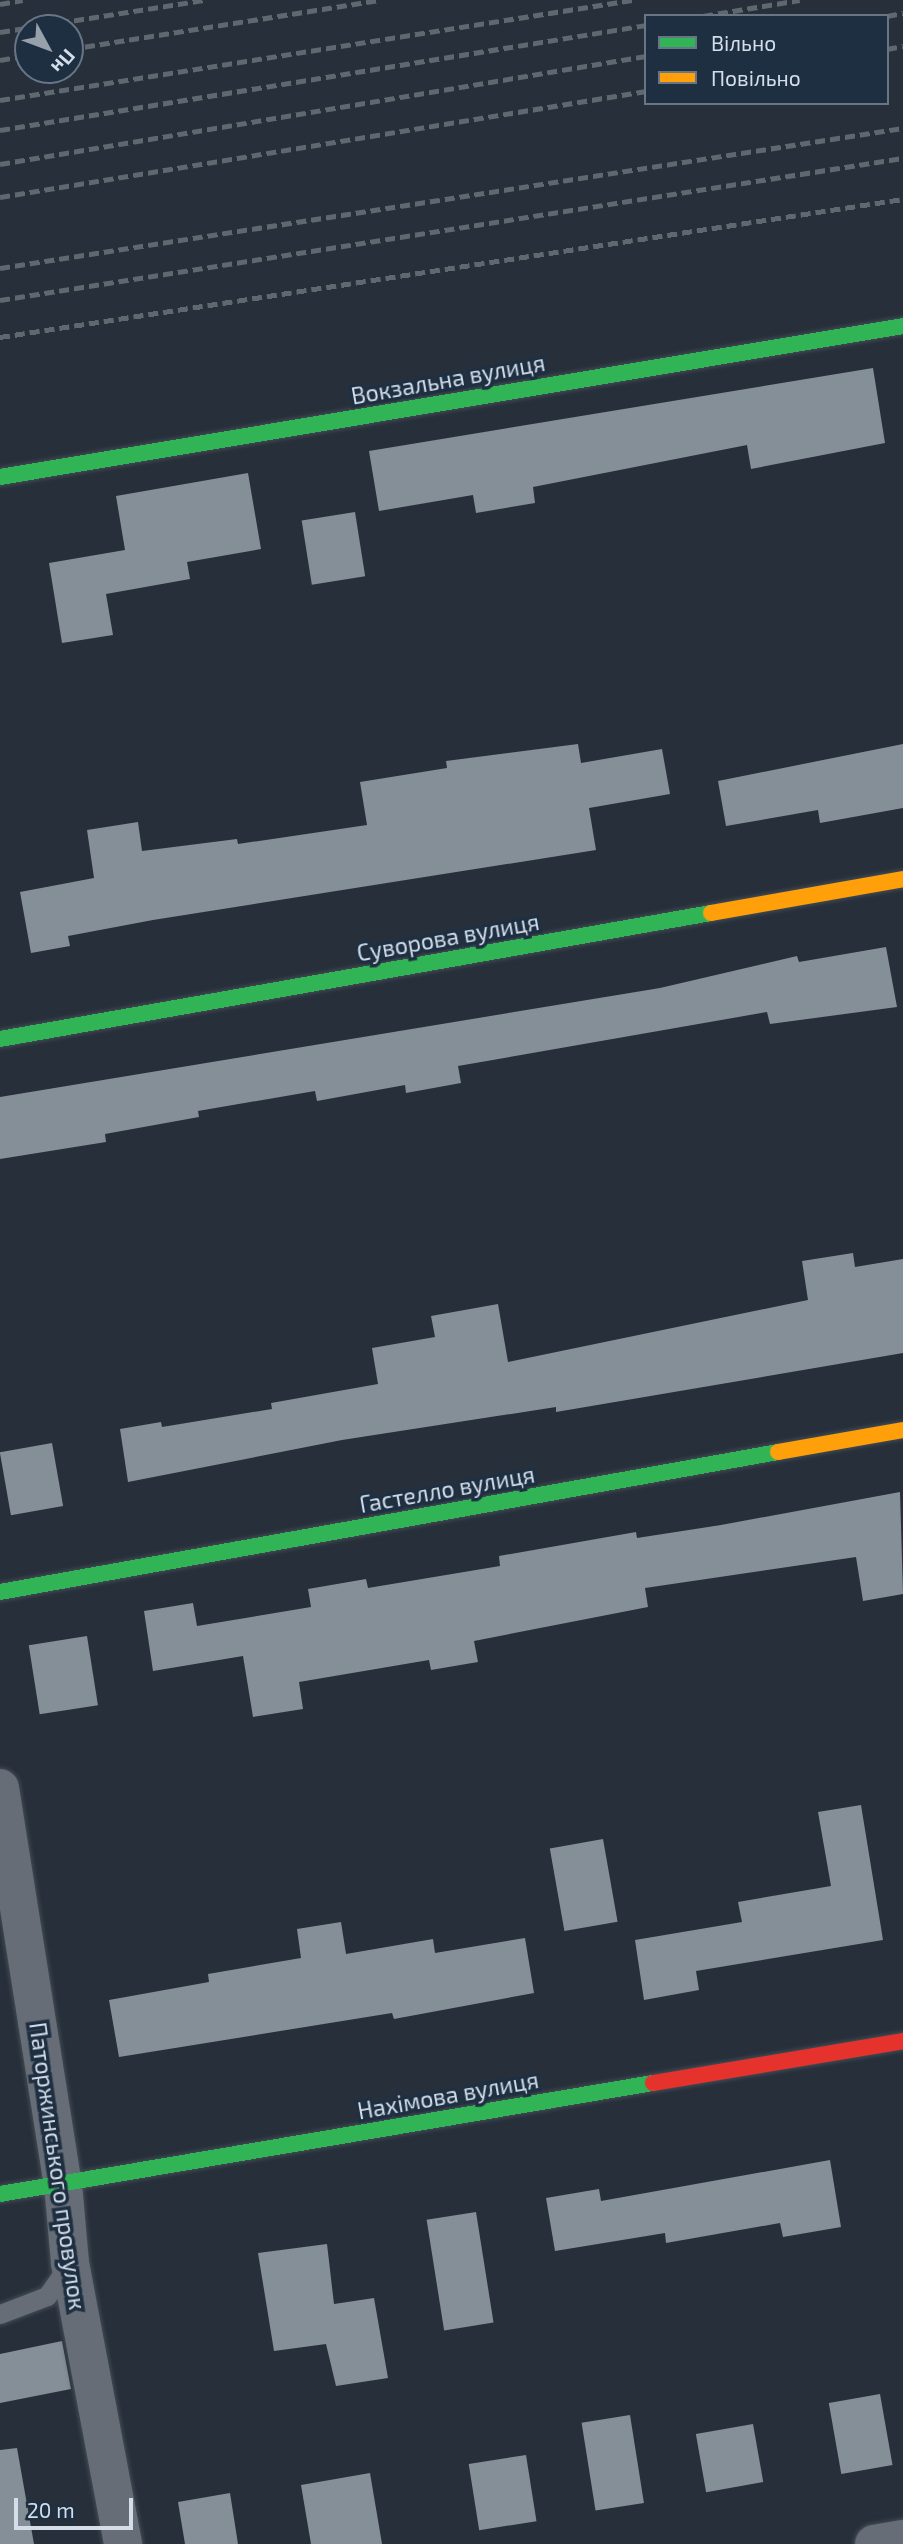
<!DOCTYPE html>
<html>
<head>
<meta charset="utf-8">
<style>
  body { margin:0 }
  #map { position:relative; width:903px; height:2544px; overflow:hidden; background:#27303a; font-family:"Exo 2",sans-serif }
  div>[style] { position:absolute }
  .building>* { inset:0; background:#848f97; transform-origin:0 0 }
  .roads { filter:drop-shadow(0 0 2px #434c55) drop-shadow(0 0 2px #434c55) }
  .lane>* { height:19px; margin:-9.5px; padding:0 9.5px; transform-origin:9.5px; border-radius:9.5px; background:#676d76 }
  .street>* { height:38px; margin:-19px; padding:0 19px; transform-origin:19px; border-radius:19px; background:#676d76 }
  .fast>* { height:16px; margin:-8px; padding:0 8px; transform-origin:8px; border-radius:8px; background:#30b455 }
  .slow>* { height:16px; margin:-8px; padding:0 8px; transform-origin:8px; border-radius:8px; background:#ff9f0a }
  .jam>* { height:16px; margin:-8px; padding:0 8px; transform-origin:8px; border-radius:8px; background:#e5322d }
  .rail>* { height:5px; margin-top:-2.5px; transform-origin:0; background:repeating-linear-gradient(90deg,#5f676f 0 10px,transparent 0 15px) }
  span { translate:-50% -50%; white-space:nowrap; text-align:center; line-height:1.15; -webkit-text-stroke:7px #1f2f42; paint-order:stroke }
  .street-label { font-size:23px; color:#d3deea }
  .legend { position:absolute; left:644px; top:14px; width:245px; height:91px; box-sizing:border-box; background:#1f2f42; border:2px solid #677585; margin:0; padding:9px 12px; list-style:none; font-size:21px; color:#d3deea }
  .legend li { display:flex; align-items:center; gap:14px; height:35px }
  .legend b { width:35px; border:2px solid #677585 }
  .north { position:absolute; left:14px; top:14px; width:70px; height:70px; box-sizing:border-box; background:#1f2f42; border:2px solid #677585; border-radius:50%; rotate:131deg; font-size:19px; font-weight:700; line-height:28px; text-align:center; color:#d3deea }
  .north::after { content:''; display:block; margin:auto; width:24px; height:32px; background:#97a1ac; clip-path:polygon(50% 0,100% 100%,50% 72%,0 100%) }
  .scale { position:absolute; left:14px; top:2498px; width:119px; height:32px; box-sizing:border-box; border:4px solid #d3deea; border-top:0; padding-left:9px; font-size:21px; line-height:24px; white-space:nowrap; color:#d3deea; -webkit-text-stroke:5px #1f2f42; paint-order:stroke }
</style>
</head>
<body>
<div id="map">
  <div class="building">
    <div style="clip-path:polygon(873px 368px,885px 443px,751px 469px,747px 445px,533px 487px,535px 503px,476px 513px,473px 495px,379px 511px,369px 451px)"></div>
    <div style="clip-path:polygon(248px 473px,261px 549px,187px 562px,190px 579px,106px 594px,113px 635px,62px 643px,49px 563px,125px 550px,116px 496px)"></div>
    <div style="left:355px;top:512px;width:65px;height:54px;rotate:81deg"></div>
    <div style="clip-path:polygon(578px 744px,581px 763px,662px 749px,670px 794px,589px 808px,596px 850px,153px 920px,68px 936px,70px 946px,31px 953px,20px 892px,94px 878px,87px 830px,138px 822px,142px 851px,237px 839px,238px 844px,367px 825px,360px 782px,447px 768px,446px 761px)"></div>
    <div style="clip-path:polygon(903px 744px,903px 808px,820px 823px,818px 810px,726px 826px,718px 781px)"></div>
    <div style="clip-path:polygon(886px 947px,897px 1007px,770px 1024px,767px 1012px,458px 1066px,461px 1083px,406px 1093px,405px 1085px,317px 1101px,315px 1091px,198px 1111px,199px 1117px,105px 1134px,106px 1142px,0 1159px,0 1097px,660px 988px,797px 956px,799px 962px)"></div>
    <div style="clip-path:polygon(853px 1253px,855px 1267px,903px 1259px,903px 1353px,556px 1412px,556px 1407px,342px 1440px,128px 1482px,120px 1429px,161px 1422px,162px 1427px,272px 1409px,271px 1403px,378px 1384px,372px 1348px,435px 1337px,431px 1316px,498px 1304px,508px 1362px,808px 1300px,802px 1261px)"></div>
    <div style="left:52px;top:1443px;width:64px;height:53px;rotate:80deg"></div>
    <div style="clip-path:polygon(900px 1492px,903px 1594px,863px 1601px,856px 1557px,645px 1588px,648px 1607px,474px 1641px,478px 1662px,431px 1670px,429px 1660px,299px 1682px,303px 1709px,253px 1717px,243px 1656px,153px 1671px,144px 1611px,193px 1603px,197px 1626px,311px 1607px,308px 1589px,366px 1579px,368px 1588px,500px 1566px,499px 1556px,636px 1532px,637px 1538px,721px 1525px)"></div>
    <div style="left:87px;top:1636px;width:70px;height:59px;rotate:81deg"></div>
    <div style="clip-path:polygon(861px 1805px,883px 1940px,696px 1971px,699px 1990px,644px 2000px,635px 1940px,742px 1922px,738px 1902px,831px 1886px,818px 1812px)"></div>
    <div style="left:603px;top:1839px;width:84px;height:54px;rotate:80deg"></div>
    <div style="clip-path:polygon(341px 1922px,346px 1954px,433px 1939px,435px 1953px,525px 1938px,534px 1993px,394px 2019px,392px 2013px,119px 2057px,109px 2000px,209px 1982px,208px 1974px,301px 1958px,297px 1929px)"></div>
    <div style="clip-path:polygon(830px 2160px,841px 2227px,783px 2237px,780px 2223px,666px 2243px,665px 2233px,555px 2251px,546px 2198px,599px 2189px,601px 2201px)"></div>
    <div style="left:476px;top:2212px;width:112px;height:50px;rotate:81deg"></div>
    <div style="clip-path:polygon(327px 2244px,334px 2304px,374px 2298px,388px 2378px,336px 2386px,326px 2344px,274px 2351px,258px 2253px)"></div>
    <div style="clip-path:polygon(62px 2341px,71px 2389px,0 2403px,0 2354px)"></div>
    <div style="left:880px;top:2394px;width:72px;height:52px;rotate:80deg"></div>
    <div style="left:630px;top:2415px;width:89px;height:49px;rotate:81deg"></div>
    <div style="left:753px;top:2424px;width:59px;height:58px;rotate:80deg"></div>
    <div style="clip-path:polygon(17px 2448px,34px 2544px,0 2544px,0 2450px)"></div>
    <div style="left:526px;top:2455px;width:67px;height:58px;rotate:81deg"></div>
    <div style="clip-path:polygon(370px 2473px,382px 2544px,311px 2544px,301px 2485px)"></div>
    <div style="clip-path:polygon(230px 2493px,238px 2544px,185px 2544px,178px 2502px)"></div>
  </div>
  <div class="roads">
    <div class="lane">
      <div style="left:0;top:2314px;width:50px;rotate:-21deg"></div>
      <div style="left:47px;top:2296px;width:39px;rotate:-55deg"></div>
    </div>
    <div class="street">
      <div style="left:0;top:1788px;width:401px;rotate:81deg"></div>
      <div style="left:63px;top:2184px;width:79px;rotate:84.9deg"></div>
      <div style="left:70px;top:2263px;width:286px;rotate:79.3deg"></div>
      <div style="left:874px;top:2544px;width:29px;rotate:-10deg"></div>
    </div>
    <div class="fast">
      <div style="left:0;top:477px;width:916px;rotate:-9.49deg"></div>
      <div style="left:0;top:1039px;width:722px;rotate:-10.05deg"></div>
      <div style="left:0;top:1592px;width:790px;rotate:-10.2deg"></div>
      <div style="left:0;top:2194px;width:662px;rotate:-9.65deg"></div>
    </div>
    <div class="slow">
      <div style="left:711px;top:913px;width:195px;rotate:-10deg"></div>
      <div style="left:778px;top:1452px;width:127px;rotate:-10deg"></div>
    </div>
    <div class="jam">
      <div style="left:653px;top:2083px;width:254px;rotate:-9.5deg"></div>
    </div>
  </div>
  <div class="rail">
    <div style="left:0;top:4px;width:23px;rotate:-10deg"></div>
    <div style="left:703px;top:16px;width:98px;rotate:-9.4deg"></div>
    <div style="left:887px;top:16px;width:16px;rotate:-11deg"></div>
    <div style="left:0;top:32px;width:206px;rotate:-8.9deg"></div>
    <div style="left:70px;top:49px;width:313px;rotate:-9deg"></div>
    <div style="left:887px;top:49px;width:16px;rotate:-11deg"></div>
    <div style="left:0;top:60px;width:28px;rotate:-10deg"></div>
    <div style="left:0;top:100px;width:640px;rotate:-8.99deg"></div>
    <div style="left:0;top:130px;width:654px;rotate:-9.23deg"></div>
    <div style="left:0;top:164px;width:655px;rotate:-9.49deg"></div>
    <div style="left:0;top:197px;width:655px;rotate:-9.32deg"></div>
    <div style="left:0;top:268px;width:914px;rotate:-8.81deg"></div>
    <div style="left:0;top:300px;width:914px;rotate:-8.94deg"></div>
    <div style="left:0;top:337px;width:913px;rotate:-8.69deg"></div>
  </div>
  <div class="street-label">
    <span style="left:448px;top:379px;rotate:-10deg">Вокзальна вулиця</span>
    <span style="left:448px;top:937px;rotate:-10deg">Суворова вулиця</span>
    <span style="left:447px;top:1489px;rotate:-10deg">Гастелло вулиця</span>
    <span style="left:448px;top:2095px;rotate:-10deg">Нахімова вулиця</span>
    <span style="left:58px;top:2166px;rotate:82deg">Паторжинського провулок</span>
  </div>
  <ul class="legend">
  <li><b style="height:9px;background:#30b455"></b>Вільно</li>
  <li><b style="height:9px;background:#ff9f0a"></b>Повільно</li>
  </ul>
  <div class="north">Пн</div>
  <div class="scale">20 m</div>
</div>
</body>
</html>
